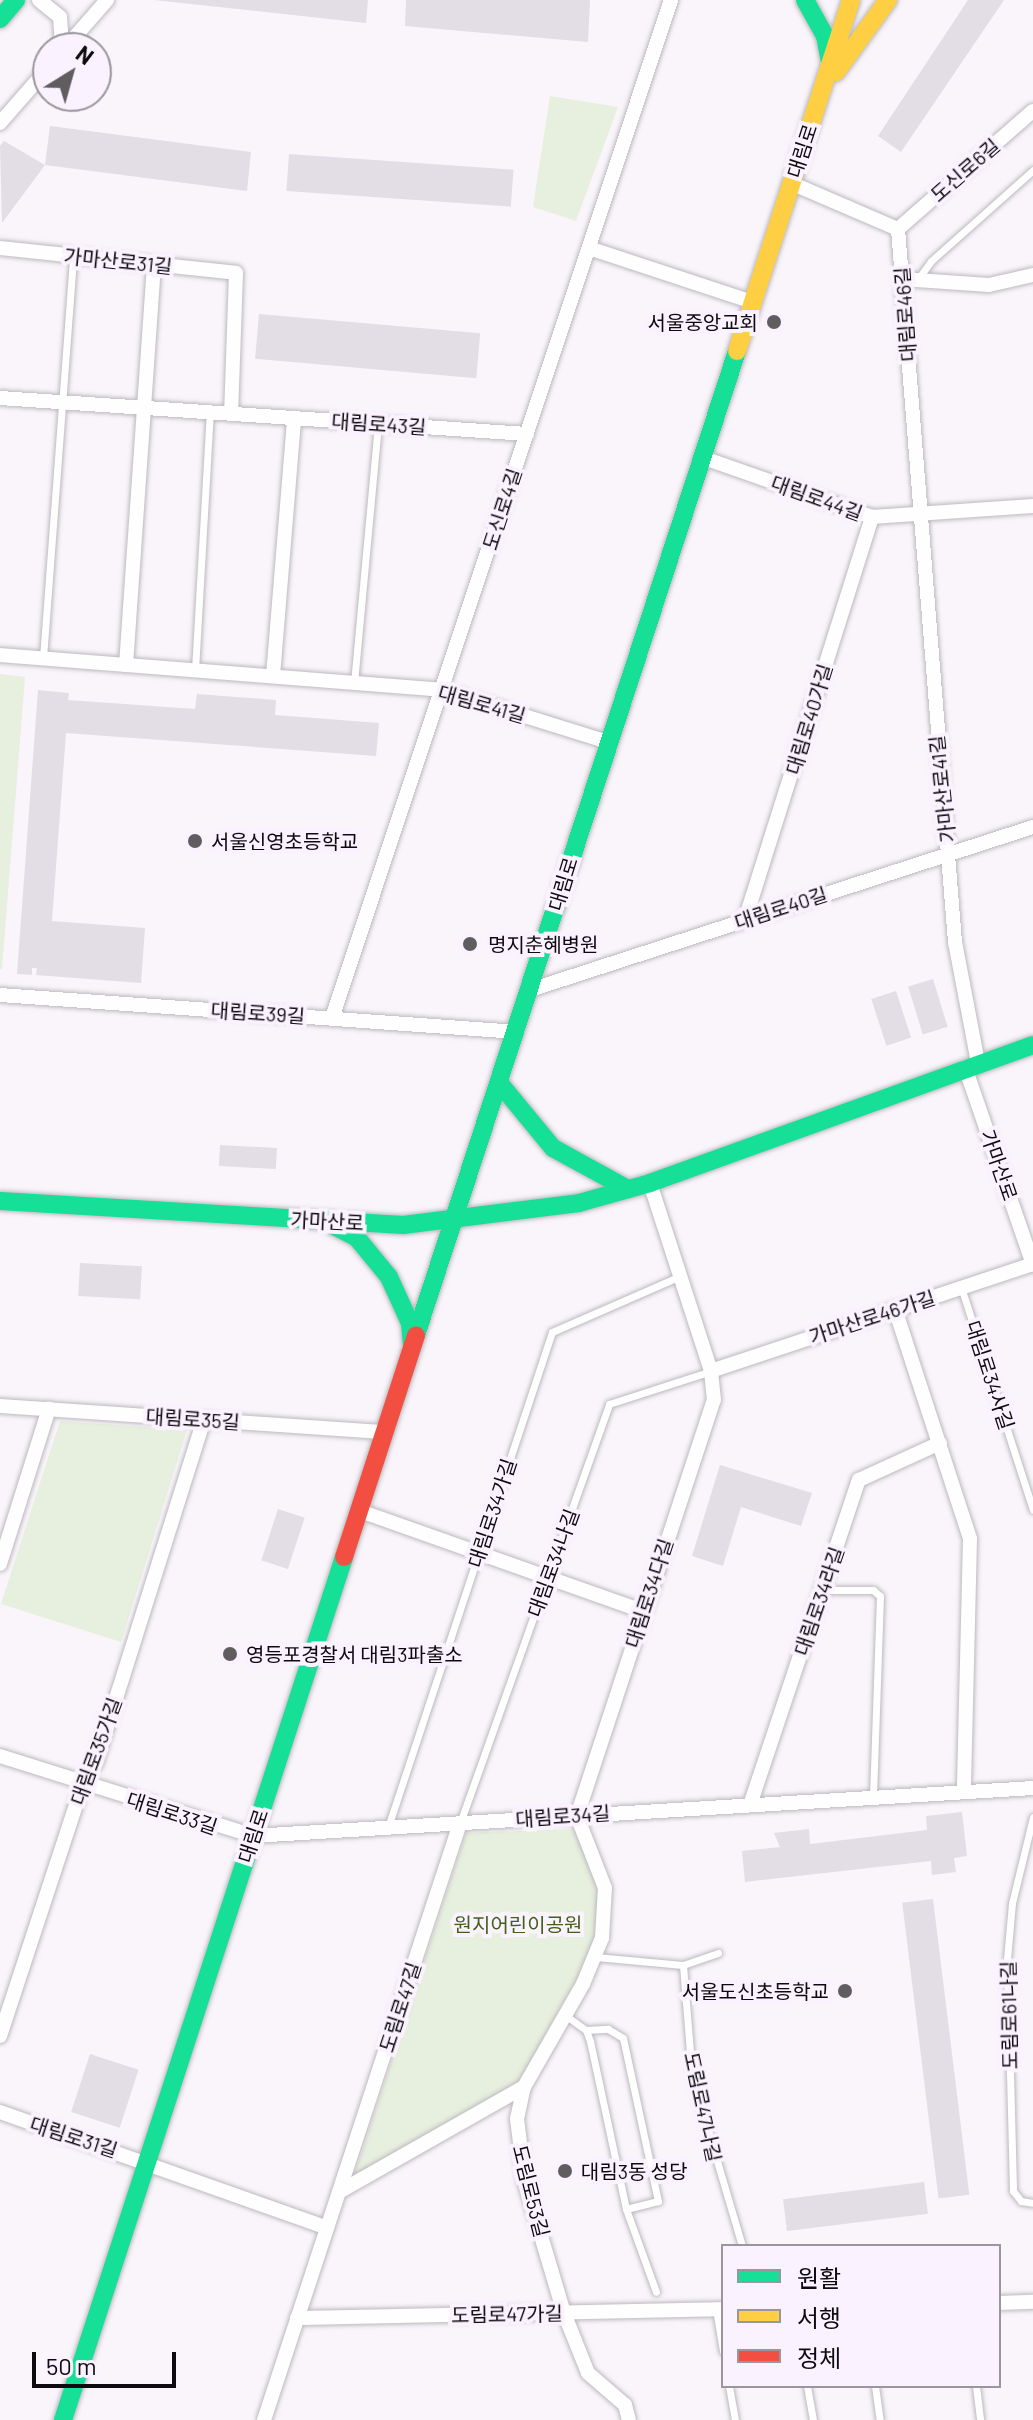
<!DOCTYPE html>
<html>
<head>
<meta charset="utf-8">
<style>
  body { margin:0 }
  #map { position:relative; width:1033px; height:2420px; overflow:hidden; background:#f9f5fb; font-family:Barlow,"Noto Sans KR",sans-serif }
  div>[style] { position:absolute }
  .green>* { inset:0; background:#e7efde }
  .building>* { inset:0; background:#e3dde6; transform-origin:0 0 }
  .roads { filter:drop-shadow(0 0 2px #bcb9be) drop-shadow(0 0 2px #bcb9be) }
  .lane>* { height:7px; margin:-3.5px; padding:0 3.5px; transform-origin:3.5px; border-radius:3.5px; background:#fefefe }
  .street>* { height:14px; margin:-7px; padding:0 7px; transform-origin:7px; border-radius:7px; background:#fefefe }
  .fast>* { height:18px; margin:-9px; padding:0 9px; transform-origin:9px; border-radius:9px; background:#16e098 }
  .slow>* { height:18px; margin:-9px; padding:0 9px; transform-origin:9px; border-radius:9px; background:#ffcf43 }
  .jam>* { height:18px; margin:-9px; padding:0 9px; transform-origin:9px; border-radius:9px; background:#f24e42 }
  .dots>* { width:22px; height:22px; translate:-50% -50%; box-sizing:border-box; border:4px solid #faf2fe; border-radius:50% }
  span { translate:-50% -50%; white-space:nowrap; text-align:center; line-height:1.15; -webkit-text-stroke:8px #faf2fe; paint-order:stroke }
  .street-label { font-size:20px; color:#0d0b0e }
  .poi-label { font-size:20px; color:#0d0b0e }
  .right { translate:-100% -50%; text-align:right }
  .left { translate:0 -50%; text-align:left }
  .park-label { font-size:20px; color:#426016 }
  .legend { position:absolute; left:721px; top:2244px; width:280px; height:144px; box-sizing:border-box; background:#faf2fe; border:2px solid #9b969e; margin:0; padding:10px 14px; list-style:none; font-size:24px; color:#0d0b0e }
  .legend li { display:flex; align-items:center; gap:16px; height:40px }
  .legend b { width:40px; border:2px solid #9b969e }
  .north { position:absolute; left:32px; top:32px; width:80px; height:80px; box-sizing:border-box; background:#faf2fe; border:2px solid #9b969e; border-radius:50%; rotate:37deg; font-size:22px; font-weight:700; line-height:32px; text-align:center; color:#0d0b0e }
  .north::after { content:''; display:block; margin:auto; width:28px; height:36px; background:#605d61; clip-path:polygon(50% 0,100% 100%,50% 72%,0 100%) }
  .scale { position:absolute; left:32px; top:2352px; width:144px; height:36px; box-sizing:border-box; border:4px solid #0d0b0e; border-top:0; padding-left:10px; font-size:24px; line-height:28px; white-space:nowrap; color:#0d0b0e; -webkit-text-stroke:6px #faf2fe; paint-order:stroke }
</style>
</head>
<body>
<div id="map">
  <div class="green">
    <div style="clip-path:polygon(550px 96px,618px 107px,576px 221px,533px 207px)"></div>
    <div style="clip-path:polygon(0 674px,25px 677px,2px 969px,0 969px)"></div>
    <div style="clip-path:polygon(60px 1421px,187px 1430px,121px 1642px,1px 1604px)"></div>
    <div style="clip-path:polygon(573px 1829px,594px 1869px,599px 1892px,597px 1932px,590px 1955px,519px 2081px,354px 2176px,466px 1833px)"></div>
  </div>
  <div class="building">
    <div style="clip-path:polygon(154px 0,368px 0,366px 23px)"></div>
    <div style="clip-path:polygon(406px 0,590px 0,588px 42px,405px 26px)"></div>
    <div style="clip-path:polygon(968px 0,1004px 0,901px 152px,878px 136px)"></div>
    <div style="clip-path:polygon(50px 126px,251px 152px,247px 191px,45px 165px,2px 223px,0 146px,4px 141px,45px 165px)"></div>
    <div style="left:289px;top:154px;width:225px;height:37px;rotate:4deg"></div>
    <div style="left:259px;top:314px;width:222px;height:45px;rotate:5deg"></div>
    <div style="clip-path:polygon(38px 690px,69px 693px,68px 700px,195px 709px,197px 694px,276px 700px,275px 715px,379px 723px,376px 756px,66px 733px,52px 921px,145px 928px,141px 983px,36px 975px,37px 968px,32px 968px,32px 975px,17px 974px)"></div>
    <div style="left:933px;top:979px;width:50px;height:26px;rotate:73deg"></div>
    <div style="left:896px;top:991px;width:49px;height:26px;rotate:72deg"></div>
    <div style="left:220px;top:1145px;width:57px;height:21px;rotate:3deg"></div>
    <div style="left:80px;top:1263px;width:62px;height:33px;rotate:3deg"></div>
    <div style="clip-path:polygon(720px 1465px,812px 1493px,801px 1526px,741px 1507px,723px 1566px,692px 1556px)"></div>
    <div style="left:278px;top:1509px;width:28px;height:54px;rotate:18deg"></div>
    <div style="clip-path:polygon(962px 1812px,967px 1856px,954px 1858px,956px 1872px,932px 1875px,931px 1861px,745px 1882px,742px 1851px,780px 1847px,774px 1833px,809px 1829px,810px 1844px,927px 1830px,926px 1816px)"></div>
    <div style="left:933px;top:1899px;width:298px;height:31px;rotate:83deg"></div>
    <div style="left:90px;top:2054px;width:51px;height:61px;rotate:18deg"></div>
    <div style="left:924px;top:2182px;width:32px;height:142px;rotate:83deg"></div>
  </div>
  <div class="roads">
    <div class="lane">
      <div style="left:918px;top:279px;width:22px;rotate:-54deg"></div>
      <div style="left:931px;top:261px;width:137px;rotate:-41.7deg"></div>
      <div style="left:43px;top:658px;width:403px;rotate:-85.7deg"></div>
      <div style="left:195px;top:670px;width:258px;rotate:-86.7deg"></div>
      <div style="left:354px;top:683px;width:261px;rotate:-84.7deg"></div>
      <div style="left:961px;top:1287px;width:234px;rotate:72.1deg"></div>
      <div style="left:822px;top:1590px;width:51px"></div>
      <div style="left:873px;top:1590px;width:9px;rotate:41deg"></div>
      <div style="left:880px;top:1596px;width:202px;rotate:92deg"></div>
      <div style="left:1033px;top:1817px;width:89px;rotate:103.7deg"></div>
      <div style="left:1012px;top:1903px;width:56px;rotate:95.1deg"></div>
      <div style="left:1007px;top:1959px;width:232px;rotate:88.5deg"></div>
      <div style="left:1013px;top:2191px;width:13px;rotate:51deg"></div>
      <div style="left:1021px;top:2201px;width:12px;rotate:9deg"></div>
      <div style="left:460px;top:1823px;width:445px;rotate:-70.4deg"></div>
      <div style="left:609px;top:1404px;width:107px;rotate:-17.9deg"></div>
      <div style="left:388px;top:1827px;width:521px;rotate:-71.67deg"></div>
      <div style="left:552px;top:1332px;width:140px;rotate:-23.6deg"></div>
      <div style="left:596px;top:1957px;width:87px;rotate:5.3deg"></div>
      <div style="left:683px;top:1965px;width:37px;rotate:-19deg"></div>
      <div style="left:683px;top:1965px;width:111px;rotate:85.4deg"></div>
      <div style="left:692px;top:2076px;width:177px;rotate:73.6deg"></div>
      <div style="left:565px;top:2015px;width:26px;rotate:36deg"></div>
      <div style="left:586px;top:2030px;width:12px;rotate:70deg"></div>
      <div style="left:590px;top:2041px;width:172px;rotate:77.9deg"></div>
      <div style="left:626px;top:2209px;width:88px;rotate:70.1deg"></div>
      <div style="left:586px;top:2030px;width:22px;rotate:-3deg"></div>
      <div style="left:608px;top:2029px;width:17px;rotate:31deg"></div>
      <div style="left:623px;top:2038px;width:167px;rotate:77.9deg"></div>
      <div style="left:658px;top:2201px;width:33px;rotate:166deg"></div>
      <div style="left:716px;top:2309px;width:43px;rotate:80.5deg"></div>
      <div style="left:729px;top:2386px;width:35px;rotate:80deg"></div>
      <div style="left:807px;top:2386px;width:35px;rotate:80deg"></div>
      <div style="left:875px;top:2386px;width:34px;rotate:82deg"></div>
      <div style="left:976px;top:2386px;width:34px;rotate:83deg"></div>
    </div>
    <div class="street">
      <div style="left:39px;top:0;width:27px;rotate:39deg"></div>
      <div style="left:60px;top:17px;width:31px;rotate:86deg"></div>
      <div style="left:65px;top:48px;width:64px;rotate:-48.8deg"></div>
      <div style="left:0;top:123px;width:73px;rotate:-48.9deg"></div>
      <div style="left:791px;top:183px;width:116px;rotate:23.3deg"></div>
      <div style="left:898px;top:229px;width:715px;rotate:85.43deg"></div>
      <div style="left:955px;top:942px;width:123px;rotate:79.2deg"></div>
      <div style="left:898px;top:229px;width:179px;rotate:-41.2deg"></div>
      <div style="left:0;top:248px;width:237px;rotate:6deg"></div>
      <div style="left:236px;top:273px;width:141px;rotate:92deg"></div>
      <div style="left:589px;top:248px;width:172px;rotate:18.3deg"></div>
      <div style="left:902px;top:279px;width:87px;rotate:3.9deg"></div>
      <div style="left:989px;top:285px;width:45px;rotate:-12.8deg"></div>
      <div style="left:0;top:398px;width:528px;rotate:3.91deg"></div>
      <div style="left:701px;top:457px;width:181px;rotate:19.3deg"></div>
      <div style="left:872px;top:517px;width:161px;rotate:-3.9deg"></div>
      <div style="left:0;top:655px;width:442px;rotate:4.5deg"></div>
      <div style="left:441px;top:690px;width:175px;rotate:17.3deg"></div>
      <div style="left:126px;top:665px;width:401px;rotate:-86deg"></div>
      <div style="left:273px;top:676px;width:259px;rotate:-85.3deg"></div>
      <div style="left:745px;top:920px;width:423px;rotate:-72.5deg"></div>
      <div style="left:530px;top:990px;width:529px;rotate:-17.96deg"></div>
      <div style="left:0;top:995px;width:518px;rotate:4.09deg"></div>
      <div style="left:332px;top:1018px;width:1073px;rotate:-71.58deg"></div>
      <div style="left:965px;top:1067px;width:209px;rotate:71deg"></div>
      <div style="left:895px;top:1309px;width:242px;rotate:71.9deg"></div>
      <div style="left:970px;top:1539px;width:253px;rotate:91.4deg"></div>
      <div style="left:711px;top:1371px;width:339px;rotate:-18.4deg"></div>
      <div style="left:0;top:1406px;width:387px;rotate:3.9deg"></div>
      <div style="left:360px;top:1511px;width:300px;rotate:19.5deg"></div>
      <div style="left:0;top:1564px;width:163px;rotate:-72.5deg"></div>
      <div style="left:0;top:1756px;width:265px;rotate:17.5deg"></div>
      <div style="left:253px;top:1836px;width:781px;rotate:-3.52deg"></div>
      <div style="left:750px;top:1805px;width:343px;rotate:-71.5deg"></div>
      <div style="left:859px;top:1480px;width:89px;rotate:-24.6deg"></div>
      <div style="left:0;top:2036px;width:265px;rotate:-71.8deg"></div>
      <div style="left:83px;top:1784px;width:26px;rotate:-59deg"></div>
      <div style="left:96px;top:1762px;width:359px;rotate:-72.5deg"></div>
      <div style="left:0;top:2112px;width:347px;rotate:19.5deg"></div>
      <div style="left:339px;top:2192px;width:213px;rotate:-29.6deg"></div>
      <div style="left:999px;top:2303px;width:34px;rotate:-2deg"></div>
      <div style="left:297px;top:2318px;width:426px;rotate:-1.2deg"></div>
      <div style="left:264px;top:2420px;width:628px;rotate:-71.82deg"></div>
      <div style="left:629px;top:2420px;width:16px;rotate:-105deg"></div>
      <div style="left:625px;top:2405px;width:49px;rotate:-139.1deg"></div>
      <div style="left:588px;top:2373px;width:65px;rotate:-111.8deg"></div>
      <div style="left:564px;top:2313px;width:137px;rotate:-106.6deg"></div>
      <div style="left:525px;top:2182px;width:64px;rotate:-97.2deg"></div>
      <div style="left:517px;top:2119px;width:33px;rotate:-78deg"></div>
      <div style="left:524px;top:2087px;width:119px;rotate:-60.2deg"></div>
      <div style="left:583px;top:1984px;width:50px;rotate:-67.6deg"></div>
      <div style="left:602px;top:1938px;width:50px;rotate:-86.6deg"></div>
      <div style="left:605px;top:1888px;width:77px;rotate:-111.3deg"></div>
      <div style="left:577px;top:1816px;width:438px;rotate:-71.8deg"></div>
      <div style="left:714px;top:1400px;width:29px;rotate:-96deg"></div>
      <div style="left:711px;top:1371px;width:198px;rotate:-108deg"></div>
    </div>
    <div class="fast">
      <div style="left:805px;top:0;width:41px;rotate:60.9deg"></div>
      <div style="left:825px;top:36px;width:25px;rotate:79deg"></div>
      <div style="left:0;top:19px;width:25px;rotate:-50deg"></div>
      <div style="left:501px;top:1085px;width:82px;rotate:50.5deg"></div>
      <div style="left:553px;top:1148px;width:85px;rotate:28.7deg"></div>
      <div style="left:0;top:1201px;width:404px;rotate:3.4deg"></div>
      <div style="left:403px;top:1225px;width:177px;rotate:-7.1deg"></div>
      <div style="left:579px;top:1203px;width:74px;rotate:-15.7deg"></div>
      <div style="left:650px;top:1183px;width:407px;rotate:-19.8deg"></div>
      <div style="left:332px;top:1225px;width:28px;rotate:27deg"></div>
      <div style="left:357px;top:1238px;width:50px;rotate:50.6deg"></div>
      <div style="left:389px;top:1277px;width:51px;rotate:65.5deg"></div>
      <div style="left:410px;top:1323px;width:24px;rotate:85deg"></div>
      <div style="left:416px;top:1335px;width:1035px;rotate:-71.93deg"></div>
      <div style="left:63px;top:2420px;width:908px;rotate:-71.96deg"></div>
    </div>
    <div class="slow">
      <div style="left:836px;top:72px;width:89px;rotate:-54.2deg"></div>
      <div style="left:737px;top:351px;width:369px;rotate:-72deg"></div>
    </div>
    <div class="jam">
      <div style="left:344px;top:1557px;width:233px;rotate:-72deg"></div>
    </div>
  </div>
  <div class="dots">
    <div style="left:774px;top:322px;background:#605d61"></div>
    <div style="left:195px;top:841px;background:#605d61"></div>
    <div style="left:470px;top:944px;background:#605d61"></div>
    <div style="left:230px;top:1654px;background:#605d61"></div>
    <div style="left:845px;top:1991px;background:#605d61"></div>
    <div style="left:565px;top:2171px;background:#605d61"></div>
  </div>
  <div class="street-label">
    <span style="left:802px;top:151px;rotate:-72deg">대림로</span>
    <span style="left:965px;top:170px;rotate:-41deg">도신로6길</span>
    <span style="left:118px;top:261px;rotate:6deg">가마산로31길</span>
    <span style="left:905px;top:314px;rotate:-94deg">대림로46길</span>
    <span style="left:379px;top:424px;rotate:4deg">대림로43길</span>
    <span style="left:817px;top:498px;rotate:20deg">대림로44길</span>
    <span style="left:502px;top:509px;rotate:-72deg">도신로4길</span>
    <span style="left:482px;top:704px;rotate:16deg">대림로41길</span>
    <span style="left:809px;top:719px;rotate:-73deg">대림로40가길</span>
    <span style="left:942px;top:789px;rotate:-96deg">가마산로41길</span>
    <span style="left:563px;top:884px;rotate:-73deg">대림로</span>
    <span style="left:781px;top:908px;rotate:-18deg">대림로40길</span>
    <span style="left:258px;top:1013px;rotate:4deg">대림로39길</span>
    <span style="left:999px;top:1165px;rotate:71deg">가마산로</span>
    <span style="left:327px;top:1221px;rotate:3deg">가마산로</span>
    <span style="left:872px;top:1317px;rotate:-18deg">가마산로46가길</span>
    <span style="left:990px;top:1375px;rotate:72deg">대림로34사길</span>
    <span style="left:193px;top:1419px;rotate:4deg">대림로35길</span>
    <span style="left:492px;top:1513px;rotate:-72deg">대림로34가길</span>
    <span style="left:553px;top:1563px;rotate:-70deg">대림로34나길</span>
    <span style="left:649px;top:1593px;rotate:-72deg">대림로34다길</span>
    <span style="left:819px;top:1601px;rotate:-71deg">대림로34라길</span>
    <span style="left:96px;top:1751px;rotate:-70deg">대림로35가길</span>
    <span style="left:172px;top:1813px;rotate:18deg">대림로33길</span>
    <span style="left:563px;top:1816px;rotate:-4deg">대림로34길</span>
    <span style="left:253px;top:1836px;rotate:-72deg">대림로</span>
    <span style="left:400px;top:2007px;rotate:-72deg">도림로47길</span>
    <span style="left:1009px;top:2015px;rotate:-91deg">도림로61나길</span>
    <span style="left:703px;top:2107px;rotate:78deg">도림로47나길</span>
    <span style="left:74px;top:2137px;rotate:18deg">대림로31길</span>
    <span style="left:531px;top:2191px;rotate:76deg">도림로53길</span>
    <span style="left:507px;top:2314px;rotate:-1deg">도림로47가길</span>
  </div>
  <div class="poi-label">
    <span class="right" style="left:758px;top:322px">서울중앙교회</span>
    <span class="left" style="left:211px;top:841px">서울신영초등학교</span>
    <span class="left" style="left:488px;top:944px">명지춘혜병원</span>
    <span class="left" style="left:246px;top:1654px">영등포경찰서 대림3파출소</span>
    <span class="right" style="left:829px;top:1991px">서울도신초등학교</span>
    <span class="left" style="left:581px;top:2171px">대림3동 성당</span>
  </div>
  <div class="park-label">
    <span style="left:518px;top:1924px">원지어린이공원</span>
  </div>
  <ul class="legend">
  <li><b style="height:10px;background:#16e098"></b>원활</li>
  <li><b style="height:10px;background:#ffcf43"></b>서행</li>
  <li><b style="height:10px;background:#f24e42"></b>정체</li>
  </ul>
  <div class="north">N</div>
  <div class="scale">50 m</div>
</div>
</body>
</html>
